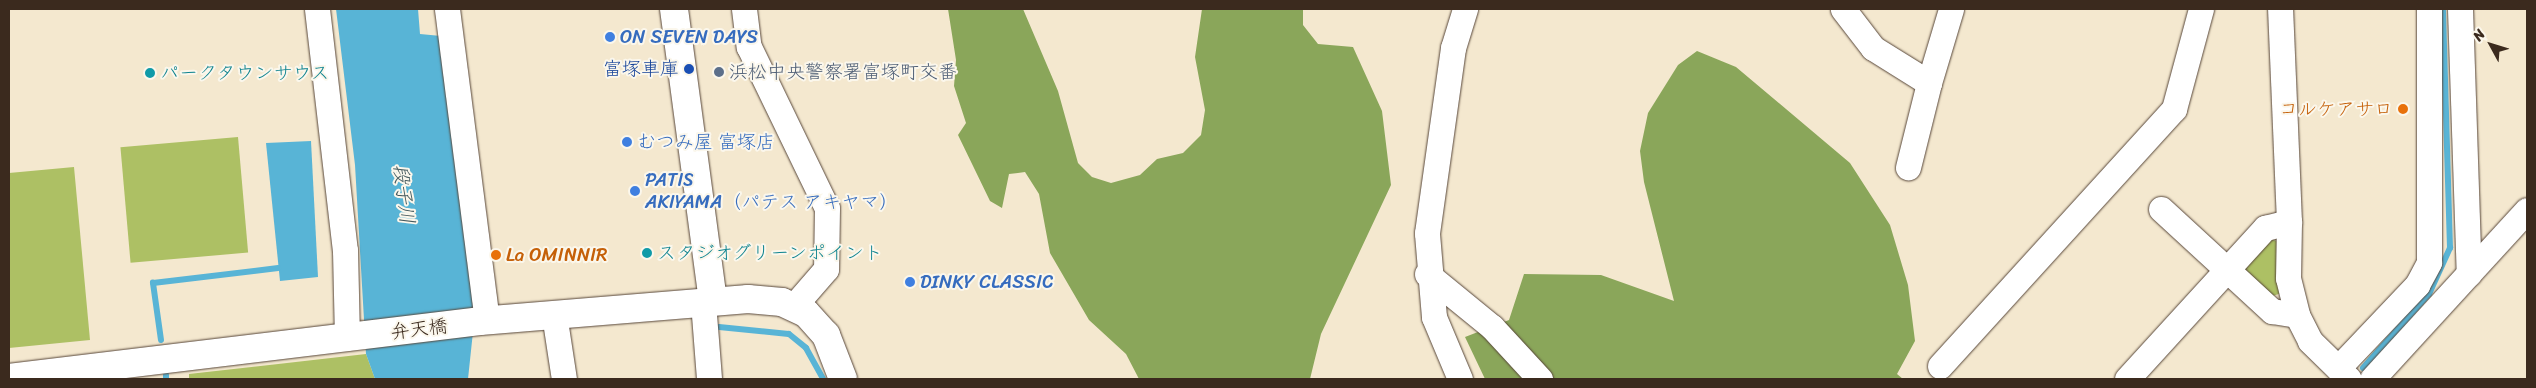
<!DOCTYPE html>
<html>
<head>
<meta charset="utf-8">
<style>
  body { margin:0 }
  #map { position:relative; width:2536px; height:388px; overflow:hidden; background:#f4e8cf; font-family:Sriracha,"Klee One",sans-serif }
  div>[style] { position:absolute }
  .green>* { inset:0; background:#adc064; transform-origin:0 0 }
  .forest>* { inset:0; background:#8aa65a }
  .water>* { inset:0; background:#58b4d6 }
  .stream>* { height:6px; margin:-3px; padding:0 3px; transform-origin:3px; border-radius:3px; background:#58b4d6 }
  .roads { filter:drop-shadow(0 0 1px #574639) drop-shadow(0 0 1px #574639) }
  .minor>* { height:25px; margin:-12.5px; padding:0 12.5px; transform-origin:12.5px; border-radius:12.5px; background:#fff }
  .tertiary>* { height:28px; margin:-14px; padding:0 14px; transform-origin:14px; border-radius:14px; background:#fff }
  .dots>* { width:14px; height:14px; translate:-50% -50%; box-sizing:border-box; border:2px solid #fbf7ec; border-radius:50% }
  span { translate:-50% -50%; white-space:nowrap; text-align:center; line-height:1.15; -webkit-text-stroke:4px #fbf7ec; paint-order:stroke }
  .shop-label { font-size:19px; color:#366cbe }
  .left { translate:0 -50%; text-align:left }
  .transit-label { font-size:19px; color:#164399 }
  .right { translate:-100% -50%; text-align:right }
  .service-label { font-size:19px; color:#4e5e75 }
  .culture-label { font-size:19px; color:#0d838f }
  .food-label { font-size:19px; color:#c56008 }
  .street-label { font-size:19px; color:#3b2a1e }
  .water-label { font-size:20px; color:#455a5e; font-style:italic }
  .frame { position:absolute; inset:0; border:10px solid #3b2a1e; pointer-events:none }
  .north { position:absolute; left:2466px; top:20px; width:50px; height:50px; -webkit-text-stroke:4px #fbf7ec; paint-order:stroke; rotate:309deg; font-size:14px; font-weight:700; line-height:20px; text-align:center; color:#3b2a1e }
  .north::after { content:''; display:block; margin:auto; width:18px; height:22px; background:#3b2a1e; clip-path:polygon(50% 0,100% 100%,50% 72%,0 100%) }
</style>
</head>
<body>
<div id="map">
  <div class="green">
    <div style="left:238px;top:137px;width:116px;height:118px;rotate:85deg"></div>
    <div style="clip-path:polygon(74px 167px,90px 340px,9px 348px,9px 173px)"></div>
    <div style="clip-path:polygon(2270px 238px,2280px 243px,2284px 292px,2273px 296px,2242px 269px)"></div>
    <div style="clip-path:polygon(366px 354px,375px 379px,189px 379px,189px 374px)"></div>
  </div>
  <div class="forest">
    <div style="clip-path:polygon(948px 9px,1023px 9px,1058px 91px,1078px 163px,1092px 177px,1111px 183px,1140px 175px,1157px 159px,1183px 153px,1201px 135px,1205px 110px,1195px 57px,1202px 9px,1303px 9px,1303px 25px,1318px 44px,1353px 47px,1382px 111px,1391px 185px,1321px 334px,1310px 379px,1139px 379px,1126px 354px,1089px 320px,1050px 253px,1039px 194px,1025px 172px,1009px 174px,1002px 208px,990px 201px,958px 135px,966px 123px,954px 86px,956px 60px)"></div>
    <div style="clip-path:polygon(1697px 51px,1736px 67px,1850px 163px,1890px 225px,1908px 285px,1915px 341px,1897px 374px,1903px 379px,1485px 379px,1465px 337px,1509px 320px,1524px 274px,1601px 275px,1674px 301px,1644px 182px,1640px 151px,1648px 113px,1678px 65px)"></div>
  </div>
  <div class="water">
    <div style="clip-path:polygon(336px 9px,418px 9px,420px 34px,441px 36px,477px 294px,468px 379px,375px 379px,366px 354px,355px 165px)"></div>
    <div style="clip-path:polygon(311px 141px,318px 277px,280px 281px,266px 143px)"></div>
  </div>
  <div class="stream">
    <div style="left:719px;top:327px;width:70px;rotate:5.7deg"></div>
    <div style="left:789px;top:334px;width:22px;rotate:39deg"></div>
    <div style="left:806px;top:348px;width:35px;rotate:61deg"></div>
    <div style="left:161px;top:340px;width:58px;rotate:-98deg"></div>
    <div style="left:153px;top:283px;width:126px;rotate:-6.8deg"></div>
    <div style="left:2363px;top:368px;width:99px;rotate:-48.3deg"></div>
    <div style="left:2429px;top:294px;width:51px;rotate:-65.5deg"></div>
    <div style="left:2450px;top:248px;width:239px;rotate:-91.7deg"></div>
    <div style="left:166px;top:375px;width:4px;rotate:90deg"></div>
  </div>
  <div class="roads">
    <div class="minor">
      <div style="left:317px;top:9px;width:243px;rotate:83.4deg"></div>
      <div style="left:345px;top:250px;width:88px;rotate:88.7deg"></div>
      <div style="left:447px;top:9px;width:314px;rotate:82.7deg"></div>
      <div style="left:744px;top:9px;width:38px;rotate:83deg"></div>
      <div style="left:749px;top:47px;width:179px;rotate:64.2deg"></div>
      <div style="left:827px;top:208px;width:61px;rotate:90.9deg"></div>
      <div style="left:826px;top:269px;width:49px;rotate:130.9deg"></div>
      <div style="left:1843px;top:9px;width:49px;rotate:52.4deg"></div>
      <div style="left:1873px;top:48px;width:66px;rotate:32deg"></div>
      <div style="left:1929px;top:83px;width:87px;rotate:104deg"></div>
      <div style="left:2460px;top:9px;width:265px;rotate:88.1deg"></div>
      <div style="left:1929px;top:83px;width:77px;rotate:-73.4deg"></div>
      <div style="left:2161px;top:209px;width:151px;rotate:42.6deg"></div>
      <div style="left:2272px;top:311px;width:25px;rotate:9deg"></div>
      <div style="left:2297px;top:315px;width:29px;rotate:63deg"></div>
      <div style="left:2310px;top:341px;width:54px;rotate:44.3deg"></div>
      <div style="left:2289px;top:222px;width:56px;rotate:91deg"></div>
      <div style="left:2288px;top:278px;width:38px;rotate:76deg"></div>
      <div style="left:1427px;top:274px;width:84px;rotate:39.2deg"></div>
      <div style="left:1492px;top:327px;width:71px;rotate:47.3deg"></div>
      <div style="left:703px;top:302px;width:77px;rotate:85.5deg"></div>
      <div style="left:554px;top:314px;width:66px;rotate:81.3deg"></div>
      <div style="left:1940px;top:366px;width:348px;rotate:-47.7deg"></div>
      <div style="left:2174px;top:109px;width:104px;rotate:-74.9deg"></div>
      <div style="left:2338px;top:368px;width:115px;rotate:-46.4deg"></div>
      <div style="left:2417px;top:285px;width:26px;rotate:-62deg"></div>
      <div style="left:2429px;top:262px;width:253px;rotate:-90deg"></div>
      <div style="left:1460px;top:379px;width:67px;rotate:-112.8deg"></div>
      <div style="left:1434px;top:317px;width:84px;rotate:-94.8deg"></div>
      <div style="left:1427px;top:233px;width:187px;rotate:-82deg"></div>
      <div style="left:1453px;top:48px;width:41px;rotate:-72.9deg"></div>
      <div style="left:2127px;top:379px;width:205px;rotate:-47.6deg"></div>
      <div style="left:2265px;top:228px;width:25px;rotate:-14deg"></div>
      <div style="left:2289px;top:222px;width:213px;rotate:-92.4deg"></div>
      <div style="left:2372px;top:379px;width:229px;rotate:-47.5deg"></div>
    </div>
    <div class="tertiary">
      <div style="left:674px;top:9px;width:295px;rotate:82.4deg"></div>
      <div style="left:9px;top:378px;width:474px;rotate:-6.9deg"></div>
      <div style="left:480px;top:321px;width:269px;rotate:-4.7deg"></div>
      <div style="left:748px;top:299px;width:34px;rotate:5deg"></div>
      <div style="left:782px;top:302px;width:26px;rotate:25deg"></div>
      <div style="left:806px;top:313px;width:30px;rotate:48deg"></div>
      <div style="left:826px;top:335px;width:47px;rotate:68.9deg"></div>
    </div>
  </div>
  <div class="dots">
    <div style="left:610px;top:37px;background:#3f7fe0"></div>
    <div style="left:689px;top:69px;background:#1a4fb4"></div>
    <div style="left:719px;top:72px;background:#5c6f8a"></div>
    <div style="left:150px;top:73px;background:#0f9aa8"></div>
    <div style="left:2403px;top:109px;background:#e8710a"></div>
    <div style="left:627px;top:142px;background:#3f7fe0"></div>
    <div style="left:635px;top:191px;background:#3f7fe0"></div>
    <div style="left:647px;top:253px;background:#0f9aa8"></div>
    <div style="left:496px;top:255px;background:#e8710a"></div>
    <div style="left:910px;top:282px;background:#3f7fe0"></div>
  </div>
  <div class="shop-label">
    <span class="left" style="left:620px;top:37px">ON SEVEN DAYS</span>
    <span class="left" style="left:637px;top:142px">むつみ屋 富塚店</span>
    <span class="left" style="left:645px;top:191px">PATIS<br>AKIYAMA（パテス アキヤマ）</span>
    <span class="left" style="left:920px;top:282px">DINKY CLASSIC</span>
  </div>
  <div class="transit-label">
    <span class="right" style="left:679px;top:69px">富塚車庫</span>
  </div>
  <div class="service-label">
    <span class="left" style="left:729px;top:72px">浜松中央警察署富塚町交番</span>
  </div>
  <div class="culture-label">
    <span class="left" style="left:160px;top:73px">パークタウンサウス</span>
    <span class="left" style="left:657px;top:253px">スタジオグリーンポイント</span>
  </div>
  <div class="food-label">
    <span class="right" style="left:2393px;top:109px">コルケアサロ</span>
    <span class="left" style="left:506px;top:255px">La OMINNIR</span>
  </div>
  <div class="street-label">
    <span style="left:419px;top:329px;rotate:-7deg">弁天橋</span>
  </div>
  <div class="water-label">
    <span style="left:404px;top:194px;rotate:83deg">段子川</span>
  </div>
  <div class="frame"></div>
  <div class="north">N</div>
</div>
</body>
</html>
